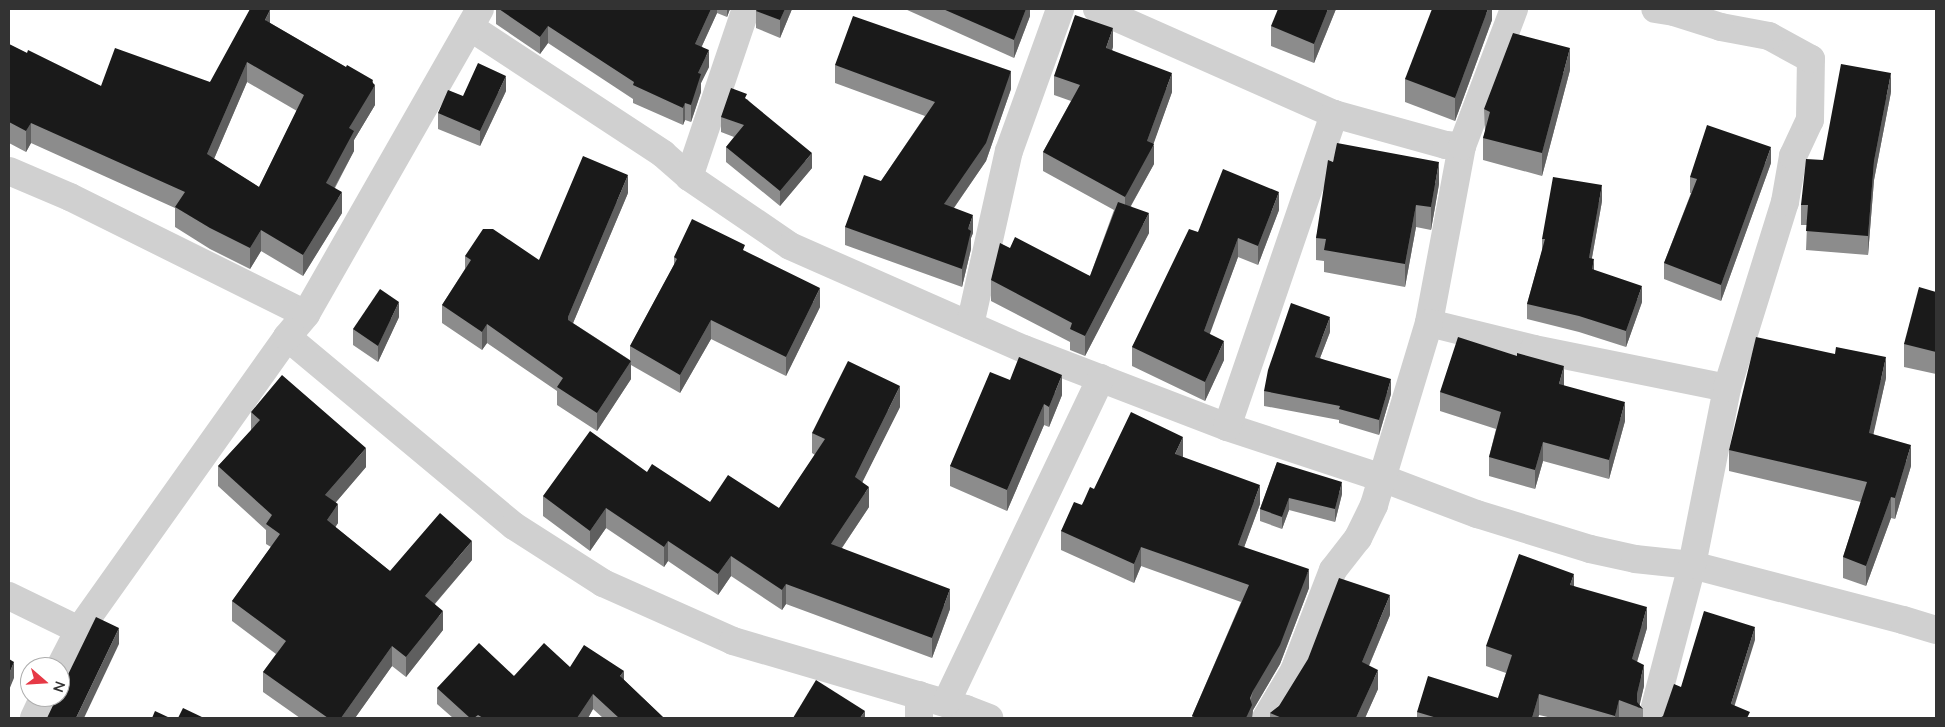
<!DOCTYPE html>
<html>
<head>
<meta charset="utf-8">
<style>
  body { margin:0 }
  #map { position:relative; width:1945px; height:727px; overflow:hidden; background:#fff; font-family:"Nunito Sans",sans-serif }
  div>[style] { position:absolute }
  .minor>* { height:28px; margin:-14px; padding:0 14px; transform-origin:14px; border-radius:14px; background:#d0d0d0 }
  .wall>* { inset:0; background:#8c8c8c }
  .shaded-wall>* { inset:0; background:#5f5f5f }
  .building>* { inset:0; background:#1a1a1a }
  span { translate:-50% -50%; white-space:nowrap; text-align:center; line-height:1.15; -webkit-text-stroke:5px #fff; paint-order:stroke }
  .frame { position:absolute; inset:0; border:10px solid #333; pointer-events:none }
  .north { position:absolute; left:20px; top:657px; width:50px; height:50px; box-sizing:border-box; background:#fff; border:1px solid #adadad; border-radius:50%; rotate:109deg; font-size:14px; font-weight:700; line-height:20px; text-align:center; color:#333 }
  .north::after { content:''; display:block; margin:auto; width:18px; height:22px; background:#e63946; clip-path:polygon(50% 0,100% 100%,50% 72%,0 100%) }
</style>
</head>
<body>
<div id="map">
  <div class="minor">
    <div style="left:1097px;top:9px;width:259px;rotate:23.9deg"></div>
    <div style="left:470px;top:27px;width:231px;rotate:33.3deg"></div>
    <div style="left:663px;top:154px;width:35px;rotate:41deg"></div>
    <div style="left:689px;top:177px;width:122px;rotate:34.3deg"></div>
    <div style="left:790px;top:246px;width:256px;rotate:23.8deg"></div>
    <div style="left:1024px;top:349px;width:217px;rotate:21deg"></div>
    <div style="left:1227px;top:427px;width:163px;rotate:18.2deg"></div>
    <div style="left:1382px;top:478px;width:102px;rotate:20.8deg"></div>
    <div style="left:1477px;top:514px;width:118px;rotate:17.2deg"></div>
    <div style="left:1590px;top:549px;width:46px;rotate:12.5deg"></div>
    <div style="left:1635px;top:559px;width:57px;rotate:6deg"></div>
    <div style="left:1692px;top:565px;width:218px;rotate:14.6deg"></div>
    <div style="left:1903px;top:620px;width:34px;rotate:17deg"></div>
    <div style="left:1462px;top:146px;width:180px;rotate:100.6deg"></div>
    <div style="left:1429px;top:323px;width:108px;rotate:13.9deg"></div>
    <div style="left:1534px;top:349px;width:197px;rotate:11.4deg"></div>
    <div style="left:9px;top:171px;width:66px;rotate:23.1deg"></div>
    <div style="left:70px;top:197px;width:263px;rotate:26.4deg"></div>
    <div style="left:689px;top:177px;width:177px;rotate:-71.3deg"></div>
    <div style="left:970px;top:325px;width:178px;rotate:-77.4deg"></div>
    <div style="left:1009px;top:151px;width:151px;rotate:-70.2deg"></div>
    <div style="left:287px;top:337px;width:295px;rotate:39.8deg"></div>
    <div style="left:514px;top:526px;width:106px;rotate:32.6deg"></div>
    <div style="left:603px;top:583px;width:142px;rotate:24deg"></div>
    <div style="left:733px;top:641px;width:243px;rotate:16.3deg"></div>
    <div style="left:966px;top:709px;width:25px;rotate:21deg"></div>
    <div style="left:1227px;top:427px;width:331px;rotate:-71.1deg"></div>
    <div style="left:1334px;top:114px;width:116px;rotate:15.5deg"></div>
    <div style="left:1446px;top:145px;width:16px;rotate:4deg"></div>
    <div style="left:1462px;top:146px;width:147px;rotate:-69.2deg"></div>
    <div style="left:9px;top:596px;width:78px;rotate:25.9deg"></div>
    <div style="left:60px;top:667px;width:42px;rotate:-62.8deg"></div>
    <div style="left:79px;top:630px;width:359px;rotate:-54.6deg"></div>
    <div style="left:287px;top:337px;width:30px;rotate:-50deg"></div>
    <div style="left:306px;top:314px;width:351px;rotate:-60.3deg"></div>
    <div style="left:946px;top:703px;width:360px;rotate:-64.5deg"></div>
    <div style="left:34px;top:718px;width:23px;rotate:-65deg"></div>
    <div style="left:919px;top:718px;width:23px;rotate:-90deg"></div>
    <div style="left:1266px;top:718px;width:55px;rotate:-59.2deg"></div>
    <div style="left:1294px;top:671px;width:108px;rotate:-68.9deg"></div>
    <div style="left:1333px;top:570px;width:41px;rotate:-52deg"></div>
    <div style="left:1358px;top:538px;width:37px;rotate:-64deg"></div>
    <div style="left:1374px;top:505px;width:190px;rotate:-73.2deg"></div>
    <div style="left:1652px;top:718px;width:158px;rotate:-75.3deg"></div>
    <div style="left:1692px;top:565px;width:180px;rotate:-78.8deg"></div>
    <div style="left:1727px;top:388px;width:195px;rotate:-72.7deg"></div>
    <div style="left:1785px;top:202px;width:47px;rotate:-80.1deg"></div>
    <div style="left:1793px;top:156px;width:40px;rotate:-65deg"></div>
    <div style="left:1810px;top:120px;width:61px;rotate:-89.1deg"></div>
    <div style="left:1811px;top:59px;width:48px;rotate:-151.3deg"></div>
    <div style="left:1769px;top:36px;width:49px;rotate:-169.4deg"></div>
    <div style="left:1721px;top:27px;width:49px;rotate:-162.3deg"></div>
    <div style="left:1674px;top:12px;width:19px;rotate:-171deg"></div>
  </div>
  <div class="wall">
    <div style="clip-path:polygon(496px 9px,730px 9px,727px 17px,717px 13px,702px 46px,709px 67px,701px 83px,701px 92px,691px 122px,685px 120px,683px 125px,633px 103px,633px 99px,548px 43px,540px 54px,496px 24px)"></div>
    <div style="clip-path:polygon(792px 9px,780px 38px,756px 28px,756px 11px)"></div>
    <div style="clip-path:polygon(905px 9px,1030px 9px,1030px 16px,1014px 58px)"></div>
    <div style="clip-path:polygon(1336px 9px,1314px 63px,1271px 46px,1271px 26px)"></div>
    <div style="clip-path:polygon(1492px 9px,1492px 20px,1455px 121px,1405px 102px,1405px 79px)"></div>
    <div style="clip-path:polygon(evenodd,270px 23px,373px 83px,375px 105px,354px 140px,354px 151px,335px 188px,342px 213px,303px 276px,261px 251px,250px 269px,210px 249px,175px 227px,175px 208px,31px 143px,26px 152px,9px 143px,9px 44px,27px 53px,101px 86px,210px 82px,270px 23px,247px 82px,297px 111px,259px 187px,214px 159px,247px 82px)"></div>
    <div style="clip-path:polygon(1113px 47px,1112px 50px,1172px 92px,1153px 144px,1154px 164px,1131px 206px,1149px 233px,1085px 356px,1070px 350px,1070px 342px,991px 301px,991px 280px,1010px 248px,1090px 276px,1114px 210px,1043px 171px,1043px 152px,1071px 101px,1054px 95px,1054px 76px)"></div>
    <div style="clip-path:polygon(835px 65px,1011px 89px,986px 161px,954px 208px,973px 233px,971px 238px,971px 249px,962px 287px,845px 245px,845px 227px,881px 181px,925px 116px,835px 83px)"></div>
    <div style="clip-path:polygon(1570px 70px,1542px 176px,1483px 160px,1483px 138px,1485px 132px,1484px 109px)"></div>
    <div style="clip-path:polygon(506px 91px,480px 146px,438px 129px,438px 113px,463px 96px)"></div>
    <div style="clip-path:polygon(1891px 92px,1874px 180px,1868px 255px,1806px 250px,1807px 225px,1801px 225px,1801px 205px,1823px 160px)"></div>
    <div style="clip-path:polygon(747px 99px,812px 168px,780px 206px,726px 162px,726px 147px,734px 137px,721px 132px,721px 117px)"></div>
    <div style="clip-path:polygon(1333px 162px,1439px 184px,1431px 230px,1416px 227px,1405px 287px,1324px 272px,1324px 261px,1316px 260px,1316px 238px)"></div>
    <div style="clip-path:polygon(1771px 163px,1721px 301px,1664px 279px,1664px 263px,1691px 193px,1690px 193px,1690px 177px)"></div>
    <div style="clip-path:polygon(628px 193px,573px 323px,630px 360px,630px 346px,674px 265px,674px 257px,745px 251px,820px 307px,786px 376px,711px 339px,680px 393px,631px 365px,631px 379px,597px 431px,557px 405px,557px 391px,487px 343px,482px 350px,442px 323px,442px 305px,465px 269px,465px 256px,539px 260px)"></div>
    <div style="clip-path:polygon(1602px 201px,1592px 258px,1594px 270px,1642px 302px,1626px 347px,1579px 332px,1527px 319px,1527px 304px,1542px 251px,1542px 239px)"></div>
    <div style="clip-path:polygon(1279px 210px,1258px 265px,1238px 257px,1209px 334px,1224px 360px,1205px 401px,1132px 366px,1132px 347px,1198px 232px)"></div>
    <div style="clip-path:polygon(1936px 292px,1936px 374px,1904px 367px,1904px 344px)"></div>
    <div style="clip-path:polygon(399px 317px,378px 362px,353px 345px,353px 329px)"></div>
    <div style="clip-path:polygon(1330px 332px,1320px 358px,1391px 394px,1379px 435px,1339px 423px,1339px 420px,1264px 406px,1264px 391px)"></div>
    <div style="clip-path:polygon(1886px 378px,1873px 434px,1911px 466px,1895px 519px,1891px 518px,1866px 586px,1843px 578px,1843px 557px,1861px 502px,1729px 471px,1729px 450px)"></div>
    <div style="clip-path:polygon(1010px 380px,1062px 395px,1049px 427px,1044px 425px,1007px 511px,950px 486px,950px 466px)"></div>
    <div style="clip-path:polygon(1563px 385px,1625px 421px,1609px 479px,1543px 461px,1535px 489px,1489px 476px,1489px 457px,1496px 429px,1440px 411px,1440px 392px)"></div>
    <div style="clip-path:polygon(900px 407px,862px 482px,869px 507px,842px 548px,950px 609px,932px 658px,786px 604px,782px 610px,731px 576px,718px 595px,668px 561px,664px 567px,606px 528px,590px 551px,543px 516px,543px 496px,647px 472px,710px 502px,779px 508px,815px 455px,812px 453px,812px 433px)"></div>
    <div style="clip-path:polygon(251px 412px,366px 467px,336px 502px,338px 523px,335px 527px,390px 571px,472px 560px,435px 604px,443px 630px,406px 677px,392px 666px,355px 718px,300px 718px,263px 692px,263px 672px,276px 654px,232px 621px,232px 601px,271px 547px,266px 544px,266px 530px,218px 486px,218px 466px,251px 431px)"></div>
    <div style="clip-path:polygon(1183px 456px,1183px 457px,1260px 504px,1244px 547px,1309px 588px,1280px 664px,1253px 710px,1252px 718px,1192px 718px,1192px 716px,1241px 602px,1141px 566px,1134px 583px,1061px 550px,1061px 531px,1094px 489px)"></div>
    <div style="clip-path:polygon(1277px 462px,1342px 494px,1335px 522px,1289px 510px,1282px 529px,1260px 521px,1260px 509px)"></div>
    <div style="clip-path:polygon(1574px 586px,1647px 628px,1637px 661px,1644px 686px,1639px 705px,1643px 709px,1643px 718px,1552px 718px,1539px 715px,1538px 718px,1417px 718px,1417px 712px,1498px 698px,1506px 673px,1486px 666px,1486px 646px)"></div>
    <div style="clip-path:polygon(1390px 615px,1369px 666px,1378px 689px,1365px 718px,1270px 718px,1270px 713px,1279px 706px)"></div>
    <div style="clip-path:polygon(570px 667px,624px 680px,664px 718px,603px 718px,593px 709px,588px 718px,453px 718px,437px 704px,437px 688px)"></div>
  </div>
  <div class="shaded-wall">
    <div style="clip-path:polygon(711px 9px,717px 9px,717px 13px,695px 61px,695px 44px)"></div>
    <div style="clip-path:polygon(727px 9px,730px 9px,727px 17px)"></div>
    <div style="clip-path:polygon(785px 9px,792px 9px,780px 38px,780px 20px)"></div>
    <div style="clip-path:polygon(1026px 9px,1030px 9px,1030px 16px,1014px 58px,1014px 40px)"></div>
    <div style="clip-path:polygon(1328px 9px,1336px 9px,1314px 63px,1314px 44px)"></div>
    <div style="clip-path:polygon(1488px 9px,1492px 9px,1492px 20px,1455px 121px,1455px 98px)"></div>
    <div style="clip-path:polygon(270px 10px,270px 30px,265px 20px)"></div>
    <div style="clip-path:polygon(548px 26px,548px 43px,540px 54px,540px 37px)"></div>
    <div style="clip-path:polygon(1113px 28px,1113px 47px,1106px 67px,1106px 48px)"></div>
    <div style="clip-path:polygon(1570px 48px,1570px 70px,1542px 176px,1542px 153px)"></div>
    <div style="clip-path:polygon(709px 50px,709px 67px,701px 83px,701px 92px,691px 122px,691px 105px,698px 73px)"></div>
    <div style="clip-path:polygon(247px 62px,247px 82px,207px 175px,207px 154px)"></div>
    <div style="clip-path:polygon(1011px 71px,1011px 89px,986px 161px,944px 222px,944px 204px)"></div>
    <div style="clip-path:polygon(1172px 73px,1172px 92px,1151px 151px,1154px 144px,1154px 164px,1125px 216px,1125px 197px,1147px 141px)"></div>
    <div style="clip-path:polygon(1891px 73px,1891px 92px,1874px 180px,1868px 255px,1868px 236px,1874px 161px)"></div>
    <div style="clip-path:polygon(506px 76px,506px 91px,480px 146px,480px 131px)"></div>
    <div style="clip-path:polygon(373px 80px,373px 88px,375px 85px,375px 105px,354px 140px,354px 151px,326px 203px,326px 183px,349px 128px)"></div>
    <div style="clip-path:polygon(685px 103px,685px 120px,683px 125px,683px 108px)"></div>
    <div style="clip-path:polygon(31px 123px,31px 143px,26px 152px,26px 131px)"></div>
    <div style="clip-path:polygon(1771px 147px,1771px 163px,1721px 301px,1721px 285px)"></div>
    <div style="clip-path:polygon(812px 153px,812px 168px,780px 206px,780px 191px)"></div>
    <div style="clip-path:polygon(1439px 162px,1439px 184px,1431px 230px,1431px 207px)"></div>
    <div style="clip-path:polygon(628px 175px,628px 193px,568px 335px,568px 317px)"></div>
    <div style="clip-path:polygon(1602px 185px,1602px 201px,1589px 274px,1589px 258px)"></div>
    <div style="clip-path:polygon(342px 192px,342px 213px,303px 276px,303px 255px)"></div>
    <div style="clip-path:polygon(1279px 192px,1279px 210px,1258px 265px,1258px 246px)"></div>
    <div style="clip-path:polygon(1416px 205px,1416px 227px,1405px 287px,1405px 264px)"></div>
    <div style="clip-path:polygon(1149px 213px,1149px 233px,1085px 356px,1085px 336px)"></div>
    <div style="clip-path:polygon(973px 215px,973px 233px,971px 238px,971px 249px,962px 287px,962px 269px,968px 229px)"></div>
    <div style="clip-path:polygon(261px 230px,261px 251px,250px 269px,250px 248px)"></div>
    <div style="clip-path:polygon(1238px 238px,1238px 257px,1204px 350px,1204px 331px)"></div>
    <div style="clip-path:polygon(1594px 259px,1594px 275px,1592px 269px)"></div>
    <div style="clip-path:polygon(1642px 286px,1642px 302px,1626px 347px,1626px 331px)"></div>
    <div style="clip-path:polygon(820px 288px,820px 307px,786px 376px,786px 357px)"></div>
    <div style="clip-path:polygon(399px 302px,399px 317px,378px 362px,378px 346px)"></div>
    <div style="clip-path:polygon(1330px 317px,1330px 332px,1315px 371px,1315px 357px)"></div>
    <div style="clip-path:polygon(711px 320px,711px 339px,680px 393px,680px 375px)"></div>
    <div style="clip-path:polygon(487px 324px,487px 343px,482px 350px,482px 332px)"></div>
    <div style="clip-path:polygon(1224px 341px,1224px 360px,1205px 401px,1205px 382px)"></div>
    <div style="clip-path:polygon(1886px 357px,1886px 378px,1869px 454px,1869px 433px)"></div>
    <div style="clip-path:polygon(631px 361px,631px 379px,597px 431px,597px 413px)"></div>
    <div style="clip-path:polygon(1564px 366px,1564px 385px,1559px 403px,1559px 384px)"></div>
    <div style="clip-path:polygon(1062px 375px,1062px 395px,1049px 427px,1049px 407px)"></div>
    <div style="clip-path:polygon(1391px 379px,1391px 394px,1379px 435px,1379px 420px)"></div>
    <div style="clip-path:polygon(900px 386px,900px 407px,855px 497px,855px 477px)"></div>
    <div style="clip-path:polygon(1625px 402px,1625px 421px,1609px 479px,1609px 460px)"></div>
    <div style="clip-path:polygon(1044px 404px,1044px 425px,1007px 511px,1007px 490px)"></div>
    <div style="clip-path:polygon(1183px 437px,1183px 456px,1175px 473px,1175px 454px)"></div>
    <div style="clip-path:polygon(1543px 442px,1543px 461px,1535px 489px,1535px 470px)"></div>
    <div style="clip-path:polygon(1911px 445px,1911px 466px,1895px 519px,1895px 498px)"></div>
    <div style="clip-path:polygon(366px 448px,366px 467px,325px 515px,325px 495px)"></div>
    <div style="clip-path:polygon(1342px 482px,1342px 494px,1335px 522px,1335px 509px)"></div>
    <div style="clip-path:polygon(1260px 485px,1260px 504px,1238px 564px,1238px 545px)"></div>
    <div style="clip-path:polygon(869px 487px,869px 507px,831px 564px,831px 544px)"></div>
    <div style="clip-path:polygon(1891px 497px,1891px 518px,1866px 586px,1866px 566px)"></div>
    <div style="clip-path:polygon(1289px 498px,1289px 510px,1282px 529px,1282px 517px)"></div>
    <div style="clip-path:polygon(338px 504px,338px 523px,327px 540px,327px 520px)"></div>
    <div style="clip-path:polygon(606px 508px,606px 528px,590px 551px,590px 531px)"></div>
    <div style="clip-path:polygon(472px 541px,472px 560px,425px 615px,425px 596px)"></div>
    <div style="clip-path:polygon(668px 541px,668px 561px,664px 567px,664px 547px)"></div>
    <div style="clip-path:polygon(1141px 547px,1141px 566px,1134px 583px,1134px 564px)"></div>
    <div style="clip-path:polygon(731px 556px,731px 576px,718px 595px,718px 574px)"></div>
    <div style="clip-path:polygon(1309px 569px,1309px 588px,1280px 664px,1253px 710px,1252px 718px,1246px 718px,1253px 691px)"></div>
    <div style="clip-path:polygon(1574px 574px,1574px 594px,1570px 585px)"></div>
    <div style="clip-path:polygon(786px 584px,786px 604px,782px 610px,782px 590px)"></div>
    <div style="clip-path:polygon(950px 589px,950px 609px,932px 658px,932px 638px)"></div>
    <div style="clip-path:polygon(1390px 595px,1390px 615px,1362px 682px,1362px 662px)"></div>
    <div style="clip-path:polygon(1647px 607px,1647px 628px,1632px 679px,1632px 659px)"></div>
    <div style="clip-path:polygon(443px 611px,443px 630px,406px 677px,406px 657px)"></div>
    <div style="clip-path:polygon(1755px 627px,1755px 640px,1731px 717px,1731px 704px)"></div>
    <div style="clip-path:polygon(119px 628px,119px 644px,84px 718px,76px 718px)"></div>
    <div style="clip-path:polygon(392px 646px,392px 666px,355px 718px,341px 718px)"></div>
    <div style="clip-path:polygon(14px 662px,14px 678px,9px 690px,9px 674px)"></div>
    <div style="clip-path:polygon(1644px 665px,1644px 686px,1639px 708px,1637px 707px,1637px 694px)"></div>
    <div style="clip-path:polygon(1378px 670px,1378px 689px,1365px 718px,1356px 718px)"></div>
    <div style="clip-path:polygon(624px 671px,624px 687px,620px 676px)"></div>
    <div style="clip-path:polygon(593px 694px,593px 709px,588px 718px,577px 718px)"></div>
    <div style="clip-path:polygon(1539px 694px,1539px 715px,1538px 718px,1532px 718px)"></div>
    <div style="clip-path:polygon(1619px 700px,1619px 718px,1615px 718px,1615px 716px)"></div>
    <div style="clip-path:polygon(865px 711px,865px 718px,860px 718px)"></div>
  </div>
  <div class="building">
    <div style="clip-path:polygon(evenodd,250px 9px,268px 9px,270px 10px,265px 20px,346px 67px,347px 65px,373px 80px,372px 82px,375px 85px,349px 128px,354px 131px,326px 183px,342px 192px,303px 255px,261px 230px,250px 248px,210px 228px,175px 207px,185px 192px,31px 123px,26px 131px,9px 122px,9px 44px,27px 53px,28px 50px,101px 86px,115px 48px,210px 82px,250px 9px,247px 62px,304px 95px,259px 187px,207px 154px,247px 62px)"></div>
    <div style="clip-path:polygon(499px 9px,711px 9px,695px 44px,709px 50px,698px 73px,701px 74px,691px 105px,685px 103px,683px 108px,633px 85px,634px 82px,548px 26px,540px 37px)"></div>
    <div style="clip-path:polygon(757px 9px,785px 9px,780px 20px,756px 11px)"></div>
    <div style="clip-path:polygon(943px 9px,1026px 9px,1014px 40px)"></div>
    <div style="clip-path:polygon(1278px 9px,1328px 9px,1314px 44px,1271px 26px)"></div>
    <div style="clip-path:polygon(1432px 9px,1488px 9px,1455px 98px,1405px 79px)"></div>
    <div style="clip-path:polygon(1075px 15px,1113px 28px,1106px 48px,1172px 73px,1147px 141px,1154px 144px,1125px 197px,1043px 152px,1080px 85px,1054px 76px)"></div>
    <div style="clip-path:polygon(853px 16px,1011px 71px,986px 143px,944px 204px,973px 215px,968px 229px,971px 231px,962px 269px,845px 227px,864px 175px,881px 181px,935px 102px,835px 65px)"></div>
    <div style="clip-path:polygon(1513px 33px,1570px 48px,1542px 153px,1483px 138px,1490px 112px,1484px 109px)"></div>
    <div style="clip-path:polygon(478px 63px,506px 76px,480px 131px,438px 113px,448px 90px,463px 96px)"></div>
    <div style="clip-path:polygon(1841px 64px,1891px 73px,1874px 161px,1868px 236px,1806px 231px,1808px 205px,1801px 205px,1806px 159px,1823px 160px)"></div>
    <div style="clip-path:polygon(731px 88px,747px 94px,745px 98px,812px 153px,780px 191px,726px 147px,744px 125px,721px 117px)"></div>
    <div style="clip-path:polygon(1707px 125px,1771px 147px,1721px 285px,1664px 263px,1697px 179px,1690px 177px)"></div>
    <div style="clip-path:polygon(1337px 143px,1439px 162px,1431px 207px,1416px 205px,1405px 264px,1324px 250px,1326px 239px,1316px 238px,1328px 160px,1333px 162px)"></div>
    <div style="clip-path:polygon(583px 156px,628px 175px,568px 317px,568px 320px,631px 361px,597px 413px,557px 387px,563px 378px,487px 324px,482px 332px,442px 305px,471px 260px,465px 256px,483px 229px,493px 229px,539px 260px)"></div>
    <div style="clip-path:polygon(1223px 169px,1279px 192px,1258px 246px,1238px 238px,1204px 331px,1224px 341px,1205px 382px,1132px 347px,1189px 229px,1198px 232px)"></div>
    <div style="clip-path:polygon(1553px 177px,1602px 185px,1589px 258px,1594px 259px,1592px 269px,1642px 286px,1626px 331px,1579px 316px,1527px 304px,1545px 239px,1542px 239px)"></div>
    <div style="clip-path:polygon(1118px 202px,1149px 213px,1085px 336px,1070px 329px,1072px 323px,991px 280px,1000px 243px,1010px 248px,1015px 237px,1090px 276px)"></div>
    <div style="clip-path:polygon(692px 219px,745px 245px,743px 250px,820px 288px,786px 357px,711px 320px,680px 375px,630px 346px,677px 259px,674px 257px)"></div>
    <div style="clip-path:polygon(1919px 287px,1936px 292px,1936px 352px,1904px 344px)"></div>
    <div style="clip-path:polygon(380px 289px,399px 302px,378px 346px,353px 329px)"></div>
    <div style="clip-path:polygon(1291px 303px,1330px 317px,1315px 357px,1391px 379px,1379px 420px,1339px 409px,1340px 406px,1264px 391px,1268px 370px)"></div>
    <div style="clip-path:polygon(1458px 337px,1517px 356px,1517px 353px,1564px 366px,1559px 384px,1625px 402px,1609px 460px,1543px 442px,1535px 470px,1489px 457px,1501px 412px,1440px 392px)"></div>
    <div style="clip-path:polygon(1756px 337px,1835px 354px,1836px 347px,1886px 357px,1869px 433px,1911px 445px,1895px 498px,1891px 497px,1866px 566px,1843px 557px,1867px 482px,1729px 450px)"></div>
    <div style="clip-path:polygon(1019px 357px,1062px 375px,1049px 407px,1044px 404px,1007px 490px,950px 466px,990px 372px,1010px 380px)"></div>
    <div style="clip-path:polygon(848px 361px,900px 386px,855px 477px,869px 487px,831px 544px,950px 589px,932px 638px,786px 584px,782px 590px,731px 556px,718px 574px,668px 541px,664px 547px,606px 508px,590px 531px,543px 496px,590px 431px,647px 472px,652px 464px,710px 502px,728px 475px,779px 508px,825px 439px,812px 433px)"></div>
    <div style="clip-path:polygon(282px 375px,366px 448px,325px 495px,338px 504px,327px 520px,390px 571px,440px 513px,472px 541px,425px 596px,443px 611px,406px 657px,392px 646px,341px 718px,328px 718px,263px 672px,286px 641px,232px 601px,280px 534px,266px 524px,272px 515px,218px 466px,260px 420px,251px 412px)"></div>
    <div style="clip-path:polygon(1131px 412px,1183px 437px,1175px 454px,1260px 485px,1238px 545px,1309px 569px,1280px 645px,1253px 691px,1250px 698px,1252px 705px,1246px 718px,1196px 718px,1192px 716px,1249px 585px,1141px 547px,1134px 564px,1061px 531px,1074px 502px,1082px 505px,1090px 487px,1094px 489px)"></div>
    <div style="clip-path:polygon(1277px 462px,1342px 482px,1335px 509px,1289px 498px,1282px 517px,1260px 509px)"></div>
    <div style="clip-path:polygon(1519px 554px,1574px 574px,1570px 585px,1647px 607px,1632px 659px,1644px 665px,1637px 694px,1637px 702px,1643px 709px,1619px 700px,1615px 716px,1539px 694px,1532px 718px,1437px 718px,1417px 712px,1428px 676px,1498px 698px,1512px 655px,1486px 646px)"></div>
    <div style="clip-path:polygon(1339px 578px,1390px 595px,1362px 662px,1378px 670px,1356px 718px,1282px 718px,1270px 713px,1279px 706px,1308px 659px)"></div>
    <div style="clip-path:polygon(1704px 611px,1755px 627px,1731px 704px,1750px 712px,1747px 718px,1660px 718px,1663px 716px,1674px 684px,1681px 687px)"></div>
    <div style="clip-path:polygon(96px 617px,119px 628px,76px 718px,47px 718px,57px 697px,60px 697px,60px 691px)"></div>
    <div style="clip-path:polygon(479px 643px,514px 676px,544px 643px,570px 667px,584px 645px,624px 671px,620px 676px,664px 718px,619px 718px,593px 694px,577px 718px,483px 718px,478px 715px,474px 718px,470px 718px,437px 688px)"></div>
    <div style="clip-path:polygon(9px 659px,14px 662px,9px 674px)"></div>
    <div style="clip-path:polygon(816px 680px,865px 711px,860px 718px,793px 718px)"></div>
    <div style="clip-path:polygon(183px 708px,204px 718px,178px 718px)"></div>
    <div style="clip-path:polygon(155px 711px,170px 718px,152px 718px)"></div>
  </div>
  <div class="frame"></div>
  <div class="north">N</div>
</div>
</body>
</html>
